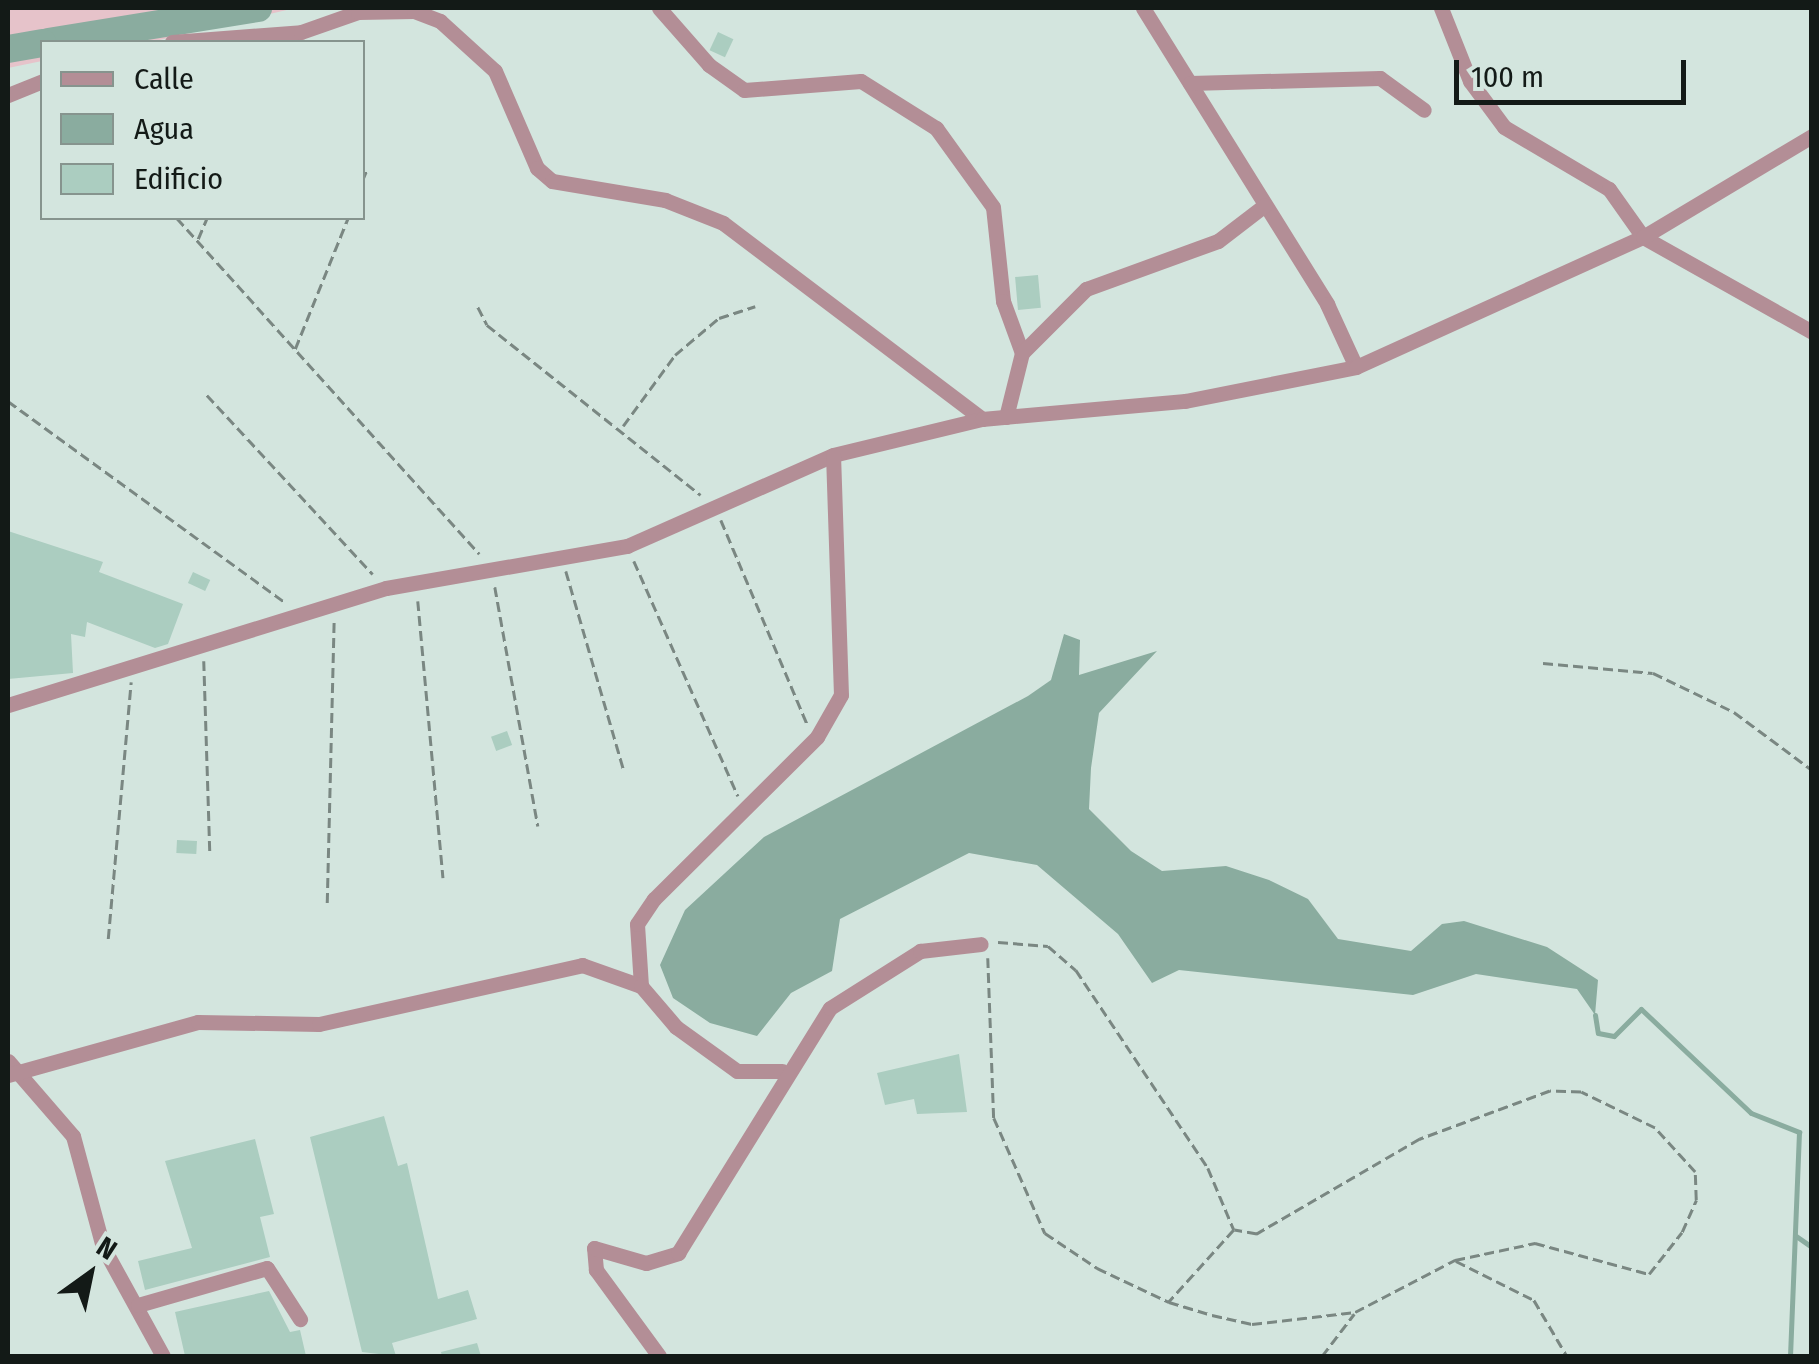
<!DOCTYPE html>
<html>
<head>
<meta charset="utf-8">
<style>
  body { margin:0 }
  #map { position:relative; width:1819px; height:1364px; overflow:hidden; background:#d3e5de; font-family:"Fira Sans Condensed",sans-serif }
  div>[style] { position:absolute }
  .green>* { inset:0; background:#e6c3ca }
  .water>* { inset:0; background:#8aac9f }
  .stream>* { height:5px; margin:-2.5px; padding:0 2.5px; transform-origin:2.5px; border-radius:2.5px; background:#8aac9f }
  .river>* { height:28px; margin:-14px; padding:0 14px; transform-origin:14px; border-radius:14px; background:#8aac9f }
  .building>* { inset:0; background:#abcdc0; transform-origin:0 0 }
  .path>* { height:2.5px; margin-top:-1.25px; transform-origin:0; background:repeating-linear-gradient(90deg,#7a8782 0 10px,transparent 0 15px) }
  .minor>* { height:15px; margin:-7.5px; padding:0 7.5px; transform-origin:7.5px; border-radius:7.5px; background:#b38e96 }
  span { translate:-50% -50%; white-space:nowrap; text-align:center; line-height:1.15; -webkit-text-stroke:10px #d3e5de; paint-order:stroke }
  .frame { position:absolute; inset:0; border:10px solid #131a17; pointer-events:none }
  .legend { position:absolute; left:40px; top:40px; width:325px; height:180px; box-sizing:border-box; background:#d3e5de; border:2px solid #86948e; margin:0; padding:12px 18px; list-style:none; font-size:30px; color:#131a17 }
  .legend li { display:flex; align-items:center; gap:20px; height:50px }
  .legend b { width:50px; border:2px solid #86948e }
  .north { position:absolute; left:40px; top:1224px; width:100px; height:100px; -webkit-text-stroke:8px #d3e5de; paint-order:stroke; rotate:33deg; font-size:28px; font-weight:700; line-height:40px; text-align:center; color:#131a17 }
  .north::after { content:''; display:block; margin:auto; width:35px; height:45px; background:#131a17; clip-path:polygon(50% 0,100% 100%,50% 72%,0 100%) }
  .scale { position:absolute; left:1454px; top:60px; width:232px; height:45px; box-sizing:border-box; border:5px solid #131a17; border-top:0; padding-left:12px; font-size:30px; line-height:35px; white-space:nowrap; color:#131a17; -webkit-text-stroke:8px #d3e5de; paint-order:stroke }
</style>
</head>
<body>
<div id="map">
  <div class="green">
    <div style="clip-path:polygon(8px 8px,295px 8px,151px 42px,42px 42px,42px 61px,8px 68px)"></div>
  </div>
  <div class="water">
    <div style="clip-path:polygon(1064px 634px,1080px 640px,1079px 675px,1157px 651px,1099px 713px,1091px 768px,1089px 809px,1131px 851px,1162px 871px,1226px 866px,1269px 880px,1308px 899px,1338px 939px,1411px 951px,1442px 924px,1464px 921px,1547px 947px,1598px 980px,1595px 1015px,1577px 989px,1476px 974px,1413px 995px,1179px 970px,1152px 983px,1118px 934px,1037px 865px,969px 853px,840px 919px,832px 971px,791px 993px,757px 1036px,710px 1023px,673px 998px,660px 965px,685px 910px,764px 837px,1028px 696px,1051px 680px)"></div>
  </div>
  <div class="stream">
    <div style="left:1595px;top:1015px;width:18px;rotate:81deg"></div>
    <div style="left:1598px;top:1033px;width:16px;rotate:11deg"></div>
    <div style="left:1614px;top:1036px;width:38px;rotate:-45deg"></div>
    <div style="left:1641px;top:1009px;width:151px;rotate:43.4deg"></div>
    <div style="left:1751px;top:1113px;width:52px;rotate:21.6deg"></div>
    <div style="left:1799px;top:1132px;width:224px;rotate:92.3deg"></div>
    <div style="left:1796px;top:1236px;width:19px;rotate:35deg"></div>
  </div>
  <div class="river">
    <div style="left:48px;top:42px;width:213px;rotate:-9.2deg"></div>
    <div style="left:8px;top:49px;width:35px;rotate:-10deg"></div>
  </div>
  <div class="building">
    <div style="left:718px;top:32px;width:17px;height:20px;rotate:25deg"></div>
    <div style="left:1038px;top:275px;width:33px;height:23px;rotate:85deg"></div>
    <div style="clip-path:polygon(8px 531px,103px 562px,99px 572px,183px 604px,168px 644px,155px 648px,87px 622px,85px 637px,71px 634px,73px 673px,8px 679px)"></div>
    <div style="left:193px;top:572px;width:19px;height:12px;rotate:25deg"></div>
    <div style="left:507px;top:731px;width:15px;height:17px;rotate:70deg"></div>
    <div style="left:177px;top:840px;width:20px;height:13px;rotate:3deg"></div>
    <div style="clip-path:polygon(959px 1054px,967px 1112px,917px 1114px,914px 1099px,885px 1105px,877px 1073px)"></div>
    <div style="clip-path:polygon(384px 1116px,398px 1166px,407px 1163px,438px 1299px,468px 1290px,477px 1319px,392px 1343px,396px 1356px,362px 1352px,310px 1137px)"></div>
    <div style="clip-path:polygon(255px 1139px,274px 1214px,260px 1217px,270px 1257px,145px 1290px,138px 1261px,192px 1248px,165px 1161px)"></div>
    <div style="clip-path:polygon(269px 1291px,290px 1332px,300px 1330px,306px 1356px,185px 1356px,175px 1312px)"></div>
    <div style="clip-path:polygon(477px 1343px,481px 1356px,442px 1356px,441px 1352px)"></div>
  </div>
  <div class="path">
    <div style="left:362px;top:181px;width:13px;rotate:-67deg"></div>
    <div style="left:177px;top:218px;width:452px;rotate:48deg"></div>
    <div style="left:198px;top:239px;width:23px;rotate:-67deg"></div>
    <div style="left:478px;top:307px;width:20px;rotate:63deg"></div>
    <div style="left:487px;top:325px;width:273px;rotate:38.5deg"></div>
    <div style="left:295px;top:349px;width:141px;rotate:-68deg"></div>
    <div style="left:207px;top:395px;width:244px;rotate:47.2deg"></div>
    <div style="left:8px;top:401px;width:344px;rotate:36deg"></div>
    <div style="left:623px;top:426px;width:88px;rotate:-53.8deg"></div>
    <div style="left:675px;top:355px;width:57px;rotate:-40.1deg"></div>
    <div style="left:719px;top:318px;width:38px;rotate:-18deg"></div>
    <div style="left:721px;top:520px;width:221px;rotate:67.1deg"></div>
    <div style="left:634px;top:561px;width:257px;rotate:66.1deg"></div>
    <div style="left:566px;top:571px;width:208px;rotate:73.8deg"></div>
    <div style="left:495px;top:587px;width:243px;rotate:79.8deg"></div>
    <div style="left:418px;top:601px;width:278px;rotate:84.8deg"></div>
    <div style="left:204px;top:661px;width:194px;rotate:88.2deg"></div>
    <div style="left:1543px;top:663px;width:110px;rotate:5.2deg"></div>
    <div style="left:1653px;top:673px;width:90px;rotate:25.7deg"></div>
    <div style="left:1734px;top:712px;width:97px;rotate:36.6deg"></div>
    <div style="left:327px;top:903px;width:283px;rotate:-88.6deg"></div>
    <div style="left:108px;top:939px;width:258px;rotate:-84.9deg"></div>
    <div style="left:998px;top:942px;width:50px;rotate:4.6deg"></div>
    <div style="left:1048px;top:946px;width:37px;rotate:41deg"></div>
    <div style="left:1076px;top:970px;width:238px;rotate:56.3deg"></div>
    <div style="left:1208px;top:1168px;width:67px;rotate:67.2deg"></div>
    <div style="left:988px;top:958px;width:160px;rotate:87.9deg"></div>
    <div style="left:994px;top:1118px;width:126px;rotate:66.1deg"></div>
    <div style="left:1045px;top:1233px;width:63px;rotate:33.9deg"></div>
    <div style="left:1097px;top:1268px;width:80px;rotate:25.3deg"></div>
    <div style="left:1169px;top:1302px;width:45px;rotate:16.8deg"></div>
    <div style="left:1212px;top:1315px;width:41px;rotate:12.7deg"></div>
    <div style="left:1252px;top:1324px;width:104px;rotate:-6.6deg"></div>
    <div style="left:1355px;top:1312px;width:113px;rotate:-27.5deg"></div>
    <div style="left:1455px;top:1260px;width:82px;rotate:-12deg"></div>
    <div style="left:1535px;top:1243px;width:118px;rotate:15.2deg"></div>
    <div style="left:1649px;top:1274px;width:53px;rotate:-51.8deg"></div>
    <div style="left:1682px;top:1232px;width:35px;rotate:-66deg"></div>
    <div style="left:1696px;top:1200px;width:28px;rotate:-92deg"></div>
    <div style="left:1695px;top:1172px;width:59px;rotate:-132.3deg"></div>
    <div style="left:1655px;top:1128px;width:82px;rotate:-154.1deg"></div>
    <div style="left:1581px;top:1092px;width:31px;rotate:-178deg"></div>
    <div style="left:1550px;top:1091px;width:139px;rotate:159.7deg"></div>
    <div style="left:1420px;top:1139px;width:189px;rotate:149.8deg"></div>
    <div style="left:1257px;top:1234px;width:23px;rotate:-170deg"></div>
    <div style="left:1234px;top:1230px;width:97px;rotate:132.1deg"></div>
    <div style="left:1456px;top:1261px;width:87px;rotate:26.6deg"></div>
    <div style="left:1534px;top:1300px;width:65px;rotate:59.5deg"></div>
    <div style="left:1322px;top:1356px;width:53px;rotate:-52.7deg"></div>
  </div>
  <div class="minor">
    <div style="left:659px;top:8px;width:76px;rotate:48.7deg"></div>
    <div style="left:709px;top:65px;width:43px;rotate:35.5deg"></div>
    <div style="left:744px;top:90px;width:117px;rotate:-4.4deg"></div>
    <div style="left:861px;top:81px;width:89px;rotate:32.1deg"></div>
    <div style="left:936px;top:128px;width:97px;rotate:54.2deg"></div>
    <div style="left:993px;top:207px;width:95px;rotate:83.9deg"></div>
    <div style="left:1003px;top:301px;width:55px;rotate:69.9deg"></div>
    <div style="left:1143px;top:8px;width:349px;rotate:58.1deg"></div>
    <div style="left:1327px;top:304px;width:69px;rotate:65.3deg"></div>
    <div style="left:1441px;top:8px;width:79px;rotate:68.3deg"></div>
    <div style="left:1470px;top:81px;width:57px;rotate:53.5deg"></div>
    <div style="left:1504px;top:127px;width:122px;rotate:30.6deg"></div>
    <div style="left:1609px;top:189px;width:59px;rotate:54.7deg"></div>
    <div style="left:1643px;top:237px;width:194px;rotate:29.3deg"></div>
    <div style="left:172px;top:42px;width:129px;rotate:-4.4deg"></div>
    <div style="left:301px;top:32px;width:60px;rotate:-19.3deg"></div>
    <div style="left:358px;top:12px;width:56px;rotate:-1deg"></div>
    <div style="left:414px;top:11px;width:28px;rotate:21deg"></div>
    <div style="left:440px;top:21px;width:74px;rotate:42.3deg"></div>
    <div style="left:495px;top:71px;width:106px;rotate:66.6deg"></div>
    <div style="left:537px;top:168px;width:20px;rotate:41deg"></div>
    <div style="left:552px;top:181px;width:115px;rotate:9.5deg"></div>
    <div style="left:665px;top:200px;width:62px;rotate:21.6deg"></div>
    <div style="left:723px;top:223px;width:325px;rotate:37.1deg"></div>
    <div style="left:1190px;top:83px;width:190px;rotate:-1.5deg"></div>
    <div style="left:1380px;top:78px;width:54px;rotate:36deg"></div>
    <div style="left:8px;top:95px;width:37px;rotate:-22deg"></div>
    <div style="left:1006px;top:417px;width:66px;rotate:-76deg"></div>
    <div style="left:1022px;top:353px;width:91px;rotate:-45deg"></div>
    <div style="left:1086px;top:289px;width:140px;rotate:-20deg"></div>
    <div style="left:1218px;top:241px;width:59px;rotate:-37.5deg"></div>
    <div style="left:8px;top:705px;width:396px;rotate:-17.2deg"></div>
    <div style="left:386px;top:588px;width:245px;rotate:-9.9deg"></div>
    <div style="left:627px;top:546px;width:225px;rotate:-23.8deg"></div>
    <div style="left:833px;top:455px;width:153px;rotate:-13.6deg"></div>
    <div style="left:982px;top:419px;width:204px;rotate:-5.1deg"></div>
    <div style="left:1185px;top:401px;width:174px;rotate:-11.2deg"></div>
    <div style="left:1356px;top:367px;width:315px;rotate:-24.4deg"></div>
    <div style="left:1643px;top:237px;width:197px;rotate:-30.9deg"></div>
    <div style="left:641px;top:986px;width:62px;rotate:-93.7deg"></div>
    <div style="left:637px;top:924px;width:30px;rotate:-56deg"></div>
    <div style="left:654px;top:899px;width:230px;rotate:-44.8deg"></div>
    <div style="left:817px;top:737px;width:48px;rotate:-60.3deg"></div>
    <div style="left:841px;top:695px;width:240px;rotate:-91.9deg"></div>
    <div style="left:8px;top:1061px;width:99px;rotate:49.1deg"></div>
    <div style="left:73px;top:1136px;width:115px;rotate:74.9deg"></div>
    <div style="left:103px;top:1247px;width:124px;rotate:61.2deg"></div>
    <div style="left:8px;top:1075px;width:197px;rotate:-15.6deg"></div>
    <div style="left:198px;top:1022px;width:121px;rotate:0.9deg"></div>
    <div style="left:319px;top:1024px;width:270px;rotate:-12.6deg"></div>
    <div style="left:582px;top:965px;width:63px;rotate:19.6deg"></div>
    <div style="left:641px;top:986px;width:54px;rotate:49.5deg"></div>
    <div style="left:676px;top:1027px;width:75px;rotate:35.8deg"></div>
    <div style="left:737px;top:1071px;width:45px"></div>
    <div style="left:138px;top:1305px;width:134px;rotate:-16deg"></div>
    <div style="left:267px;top:1268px;width:61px;rotate:57.1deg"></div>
    <div style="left:659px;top:1356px;width:107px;rotate:-126.2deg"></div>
    <div style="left:596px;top:1270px;width:22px;rotate:-95deg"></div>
    <div style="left:594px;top:1248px;width:54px;rotate:16.1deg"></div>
    <div style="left:646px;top:1263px;width:34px;rotate:-17deg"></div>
    <div style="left:678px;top:1253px;width:288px;rotate:-58.2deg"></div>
    <div style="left:830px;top:1008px;width:107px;rotate:-32.3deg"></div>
    <div style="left:920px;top:951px;width:61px;rotate:-6.5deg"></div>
  </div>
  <div class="frame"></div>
  <ul class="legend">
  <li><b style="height:12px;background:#b38e96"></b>Calle</li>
  <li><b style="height:28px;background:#8aac9f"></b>Agua</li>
  <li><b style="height:28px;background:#abcdc0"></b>Edificio</li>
  </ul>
  <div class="north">N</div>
  <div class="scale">100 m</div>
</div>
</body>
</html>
